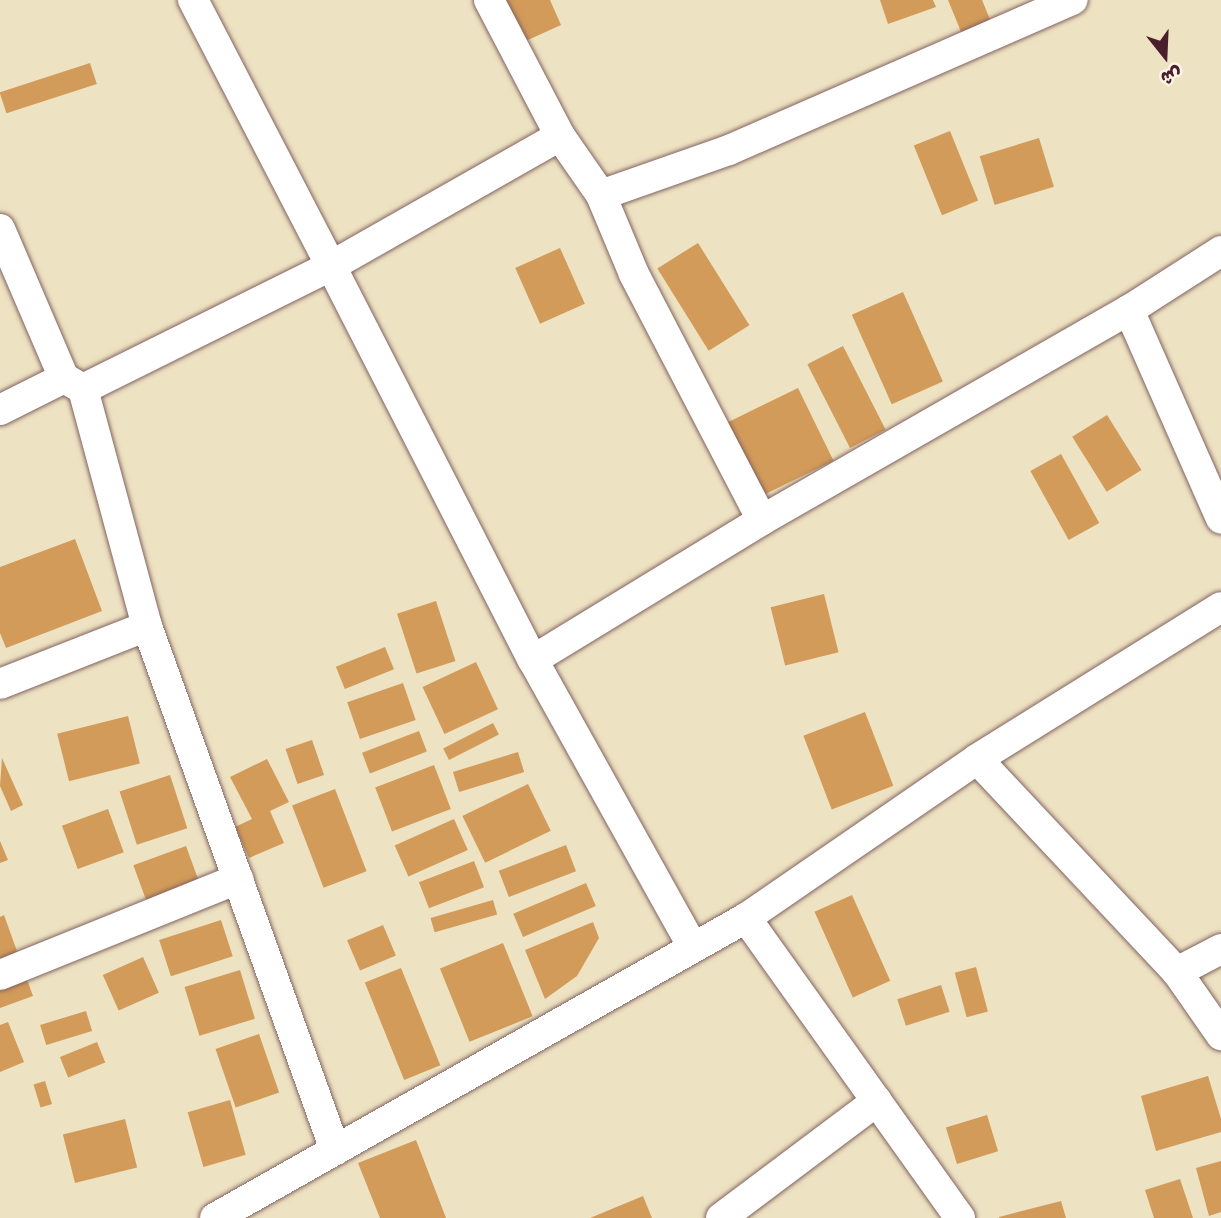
<!DOCTYPE html>
<html>
<head>
<meta charset="utf-8">
<style>
  body { margin:0 }
  #map { position:relative; width:1221px; height:1218px; overflow:hidden; background:#ede2c2; font-family:Itim,"Playpen Sans Arabic",sans-serif }
  div>[style] { position:absolute }
  .building>* { inset:0; background:#d29b59; transform-origin:0 0 }
  .roads { filter:drop-shadow(0 0 2px #836360) drop-shadow(0 0 2px #836360) }
  .street>* { height:30px; margin:-15px; padding:0 15px; transform-origin:15px; border-radius:15px; background:#fff }
  span { translate:-50% -50%; white-space:nowrap; text-align:center; line-height:1.15; -webkit-text-stroke:5px #fcf5e5; paint-order:stroke }
  .north { position:absolute; left:1130px; top:21px; width:70px; height:70px; -webkit-text-stroke:5px #fcf5e5; paint-order:stroke; rotate:162deg; font-size:19px; font-weight:700; line-height:28px; text-align:center; color:#4a1f2b }
  .north::after { content:''; display:block; margin:auto; width:24px; height:32px; background:#4a1f2b; clip-path:polygon(50% 0,100% 100%,50% 72%,0 100%) }
</style>
</head>
<body>
<div id="map">
  <div class="building">
    <div style="clip-path:polygon(500px 0,550px 0,561px 25px,519px 44px)"></div>
    <div style="clip-path:polygon(880px 0,933px 0,936px 7px,888px 24px)"></div>
    <div style="clip-path:polygon(948px 0,982px 0,993px 27px,964px 39px)"></div>
    <div style="left:90px;top:63px;width:22px;height:95px;rotate:72deg"></div>
    <div style="left:950px;top:131px;width:75px;height:39px;rotate:68deg"></div>
    <div style="left:1039px;top:138px;width:51px;height:62px;rotate:73deg"></div>
    <div style="left:698px;top:243px;width:97px;height:48px;rotate:58deg"></div>
    <div style="left:560px;top:248px;width:61px;height:49px;rotate:66deg"></div>
    <div style="left:903px;top:292px;width:98px;height:56px;rotate:66deg"></div>
    <div style="left:843px;top:346px;width:94px;height:40px;rotate:63deg"></div>
    <div style="left:798px;top:388px;width:81px;height:78px;rotate:64deg"></div>
    <div style="left:1107px;top:415px;width:65px;height:41px;rotate:58deg"></div>
    <div style="left:1061px;top:454px;width:79px;height:35px;rotate:61deg"></div>
    <div style="clip-path:polygon(75px 539px,102px 611px,6px 648px,0 633px,0 567px)"></div>
    <div style="left:824px;top:594px;width:60px;height:55px;rotate:76deg"></div>
    <div style="left:436px;top:601px;width:63px;height:41px;rotate:72deg"></div>
    <div style="left:385px;top:647px;width:24px;height:53px;rotate:68deg"></div>
    <div style="left:476px;top:662px;width:52px;height:59px;rotate:65deg"></div>
    <div style="left:403px;top:683px;width:39px;height:59px;rotate:71deg"></div>
    <div style="left:865px;top:712px;width:79px;height:66px;rotate:69deg"></div>
    <div style="left:128px;top:716px;width:49px;height:73px;rotate:76deg"></div>
    <div style="left:493px;top:723px;width:13px;height:56px;rotate:63deg"></div>
    <div style="left:419px;top:731px;width:22px;height:61px;rotate:69deg"></div>
    <div style="left:312px;top:740px;width:37px;height:28px;rotate:71deg"></div>
    <div style="left:518px;top:752px;width:21px;height:68px;rotate:73deg"></div>
    <div style="clip-path:polygon(2px 758px,23px 805px,11px 811px,0 786px)"></div>
    <div style="clip-path:polygon(267px 759px,289px 802px,270px 811px,284px 843px,249px 858px,235px 827px,252px 819px,230px 777px)"></div>
    <div style="left:434px;top:765px;width:47px;height:63px;rotate:69deg"></div>
    <div style="left:170px;top:775px;width:56px;height:53px;rotate:72deg"></div>
    <div style="left:528px;top:784px;width:52px;height:73px;rotate:64deg"></div>
    <div style="left:335px;top:789px;width:88px;height:46px;rotate:69deg"></div>
    <div style="left:108px;top:809px;width:46px;height:49px;rotate:70deg"></div>
    <div style="left:454px;top:819px;width:34px;height:65px;rotate:66deg"></div>
    <div style="clip-path:polygon(0 841px,8px 860px,0 863px)"></div>
    <div style="left:566px;top:845px;width:28px;height:72px;rotate:69deg"></div>
    <div style="left:186px;top:846px;width:52px;height:56px;rotate:70deg"></div>
    <div style="left:474px;top:861px;width:28px;height:59px;rotate:69deg"></div>
    <div style="left:586px;top:883px;width:25px;height:79px;rotate:67deg"></div>
    <div style="left:852px;top:895px;width:94px;height:41px;rotate:66deg"></div>
    <div style="left:493px;top:900px;width:15px;height:65px;rotate:74deg"></div>
    <div style="clip-path:polygon(4px 915px,33px 996px,0 1008px,0 917px)"></div>
    <div style="left:221px;top:920px;width:38px;height:65px;rotate:72deg"></div>
    <div style="clip-path:polygon(593px 922px,599px 938px,577px 976px,545px 999px,525px 950px)"></div>
    <div style="left:383px;top:925px;width:33px;height:39px;rotate:67deg"></div>
    <div style="left:503px;top:943px;width:79px;height:68px;rotate:68deg"></div>
    <div style="left:143px;top:957px;width:39px;height:44px;rotate:66deg"></div>
    <div style="left:976px;top:967px;width:46px;height:22px;rotate:75deg"></div>
    <div style="left:401px;top:968px;width:105px;height:39px;rotate:68deg"></div>
    <div style="left:240px;top:970px;width:51px;height:58px;rotate:73deg"></div>
    <div style="left:941px;top:985px;width:28px;height:46px;rotate:72deg"></div>
    <div style="left:86px;top:1011px;width:21px;height:48px;rotate:73deg"></div>
    <div style="clip-path:polygon(8px 1022px,24px 1062px,0 1072px,0 1025px)"></div>
    <div style="left:259px;top:1034px;width:62px;height:46px;rotate:71deg"></div>
    <div style="left:97px;top:1042px;width:22px;height:40px;rotate:68deg"></div>
    <div style="clip-path:polygon(1208px 1076px,1221px 1119px,1221px 1132px,1156px 1151px,1141px 1096px)"></div>
    <div style="left:45px;top:1081px;width:24px;height:12px;rotate:73deg"></div>
    <div style="left:230px;top:1100px;width:57px;height:44px;rotate:74deg"></div>
    <div style="left:987px;top:1115px;width:38px;height:43px;rotate:73deg"></div>
    <div style="left:125px;top:1119px;width:50px;height:64px;rotate:76deg"></div>
    <div style="clip-path:polygon(416px 1140px,446px 1218px,380px 1218px,358px 1163px)"></div>
    <div style="clip-path:polygon(1221px 1161px,1221px 1212px,1209px 1216px,1196px 1168px)"></div>
    <div style="clip-path:polygon(1180px 1179px,1193px 1218px,1154px 1218px,1145px 1190px)"></div>
    <div style="clip-path:polygon(643px 1196px,652px 1218px,590px 1218px)"></div>
    <div style="clip-path:polygon(1061px 1201px,1066px 1218px,999px 1218px,999px 1217px)"></div>
  </div>
  <div class="roads">
    <div class="street">
      <div style="left:489px;top:0;width:153px;rotate:62.4deg"></div>
      <div style="left:601px;top:195px;width:72px;rotate:-124.8deg"></div>
      <div style="left:560px;top:136px;width:263px;rotate:150.4deg"></div>
      <div style="left:331px;top:266px;width:443px;rotate:62.9deg"></div>
      <div style="left:533px;top:660px;width:329px;rotate:60.9deg"></div>
      <div style="left:0;top:229px;width:162px;rotate:66.8deg"></div>
      <div style="left:1129px;top:310px;width:228px;rotate:66.2deg"></div>
      <div style="left:83px;top:389px;width:277px;rotate:-26.4deg"></div>
      <div style="left:331px;top:266px;width:300px;rotate:-117.4deg"></div>
      <div style="left:0;top:410px;width:72px;rotate:-26.6deg"></div>
      <div style="left:64px;top:378px;width:22px;rotate:30deg"></div>
      <div style="left:83px;top:389px;width:245px;rotate:74.9deg"></div>
      <div style="left:762px;top:520px;width:277px;rotate:-117.5deg"></div>
      <div style="left:634px;top:274px;width:86px;rotate:-112.7deg"></div>
      <div style="left:601px;top:195px;width:136px;rotate:-19.4deg"></div>
      <div style="left:729px;top:150px;width:375px;rotate:-23.6deg"></div>
      <div style="left:533px;top:660px;width:268px;rotate:-31.4deg"></div>
      <div style="left:762px;top:520px;width:423px;rotate:-29.8deg"></div>
      <div style="left:1129px;top:310px;width:109px;rotate:-32.7deg"></div>
      <div style="left:0;top:684px;width:158px;rotate:-21.5deg"></div>
      <div style="left:147px;top:626px;width:557px;rotate:70.26deg"></div>
      <div style="left:1221px;top:949px;width:50px;rotate:152.4deg"></div>
      <div style="left:1177px;top:972px;width:77px;rotate:55.1deg"></div>
      <div style="left:1177px;top:972px;width:292px;rotate:-133.2deg"></div>
      <div style="left:977px;top:759px;width:287px;rotate:-31.9deg"></div>
      <div style="left:0;top:975px;width:257px;rotate:-22deg"></div>
      <div style="left:215px;top:1218px;width:610px;rotate:-29.47deg"></div>
      <div style="left:721px;top:1218px;width:195px;rotate:-36.9deg"></div>
      <div style="left:960px;top:1218px;width:369px;rotate:-125.5deg"></div>
      <div style="left:746px;top:918px;width:280px;rotate:-34.5deg"></div>
    </div>
  </div>
  <div class="north">ش</div>
</div>
</body>
</html>
